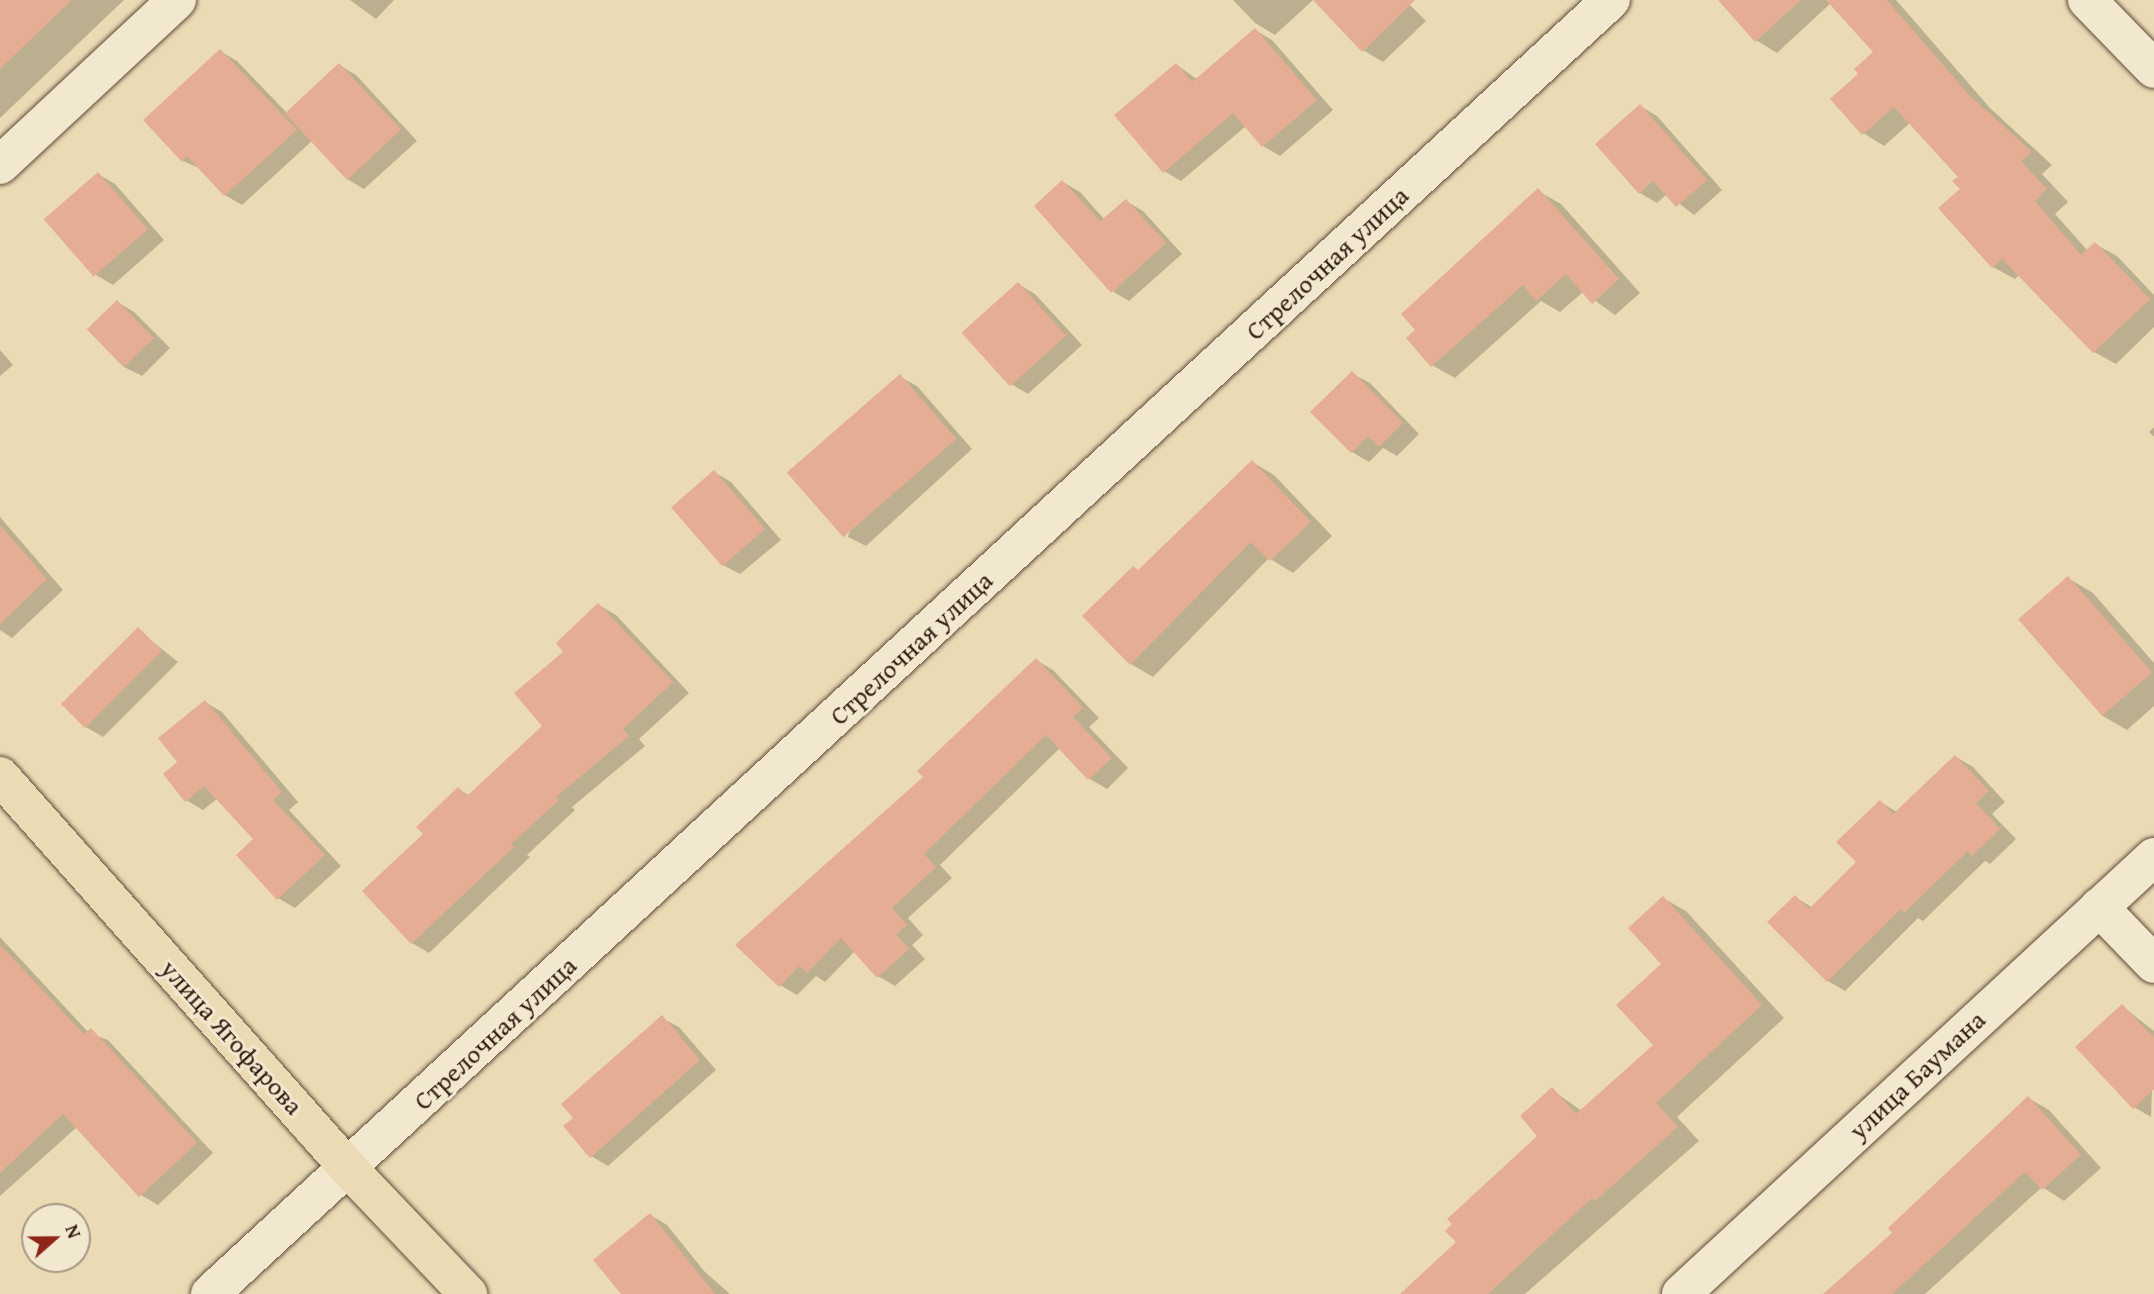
<!DOCTYPE html>
<html>
<head>
<meta charset="utf-8">
<style>
  body { margin:0 }
  #map { position:relative; width:2154px; height:1294px; overflow:hidden; background:#ebdbb5; font-family:"Gentium Book Plus",serif }
  div>[style] { position:absolute }
  .shadow>* { inset:0; background:#0003 }
  .building>* { inset:0; background:#e5ad94; transform-origin:0 0 }
  .roads { filter:drop-shadow(0 0 2px #614c3c) drop-shadow(0 0 2px #614c3c) }
  .minor>* { height:38px; margin:-19px; padding:0 19px; transform-origin:19px; border-radius:19px; background:#f2e8cf }
  .major>* { height:38px; margin:-19px; padding:0 19px; transform-origin:19px; border-radius:19px; background:#ebdbb5 }
  span { translate:-50% -50%; white-space:nowrap; text-align:center; line-height:1.15; -webkit-text-stroke:6px #f2e8cf; paint-order:stroke }
  .street-label { font-size:26px; color:#331d13 }
  .north { position:absolute; left:21px; top:1203px; width:70px; height:70px; box-sizing:border-box; background:#f2e8cf; border:2px solid #a69784; border-radius:50%; rotate:69deg; font-size:19px; font-weight:700; line-height:28px; text-align:center; color:#331d13 }
  .north::after { content:''; display:block; margin:auto; width:24px; height:32px; background:#8f2418; clip-path:polygon(50% 0,100% 100%,50% 72%,0 100%) }
</style>
</head>
<body>
<div id="map">
  <div class="shadow">
    <div style="clip-path:polygon(0 0,124px 0,0 118px)"></div>
    <div style="clip-path:polygon(350px 0,394px 0,376px 19px)"></div>
    <div style="clip-path:polygon(1233px 0,1313px 0,1275px 35px,1255px 23px)"></div>
    <div style="clip-path:polygon(1315px 0,1405px 0,1426px 21px,1383px 62px,1363px 50px)"></div>
    <div style="clip-path:polygon(1736px 0,1896px 0,1990px 108px,2052px 165px,2042px 174px,2068px 202px,2055px 214px,2088px 251px,2095px 244px,2117px 256px,2154px 295px,2154px 327px,2116px 364px,2094px 352px,2019px 275px,2015px 279px,1993px 267px,1960px 177px,1911px 122px,1884px 146px,1863px 133px,1860px 74px,1876px 52px,1831px 3px,1777px 53px,1756px 40px)"></div>
    <div style="clip-path:polygon(1255px 30px,1272px 40px,1333px 110px,1280px 156px,1263px 146px,1246px 126px,1181px 181px,1164px 171px,1177px 65px,1198px 80px)"></div>
    <div style="clip-path:polygon(220px 51px,237px 61px,287px 113px,339px 65px,356px 75px,417px 141px,364px 189px,347px 179px,312px 141px,242px 205px,225px 195px,201px 169px,183px 161px)"></div>
    <div style="clip-path:polygon(1640px 106px,1657px 116px,1722px 190px,1694px 215px,1667px 194px,1657px 203px,1640px 193px)"></div>
    <div style="clip-path:polygon(98px 174px,115px 184px,164px 240px,113px 285px,96px 275px)"></div>
    <div style="clip-path:polygon(1063px 182px,1080px 192px,1105px 220px,1126px 201px,1143px 211px,1182px 254px,1129px 301px,1112px 291px)"></div>
    <div style="clip-path:polygon(1538px 191px,1561px 204px,1640px 293px,1615px 315px,1583px 292px,1560px 312px,1541px 301px,1455px 378px,1432px 365px)"></div>
    <div style="clip-path:polygon(1018px 284px,1035px 294px,1082px 345px,1028px 394px,1011px 384px,964px 333px)"></div>
    <div style="clip-path:polygon(117px 302px,134px 312px,170px 348px,142px 376px,124px 367px)"></div>
    <div style="clip-path:polygon(0 350px,13px 365px,0 376px)"></div>
    <div style="clip-path:polygon(1353px 374px,1370px 383px,1419px 434px,1397px 456px,1383px 448px,1369px 462px,1352px 452px)"></div>
    <div style="clip-path:polygon(900px 377px,917px 386px,972px 449px,866px 546px,848px 537px)"></div>
    <div style="clip-path:polygon(2154px 427px,2154px 437px,2149px 432px)"></div>
    <div style="clip-path:polygon(1252px 462px,1274px 475px,1332px 536px,1293px 573px,1269px 558px,1153px 677px,1131px 664px,1084px 616px,1139px 571px)"></div>
    <div style="clip-path:polygon(714px 472px,731px 482px,781px 540px,740px 574px,723px 565px)"></div>
    <div style="clip-path:polygon(0 517px,63px 590px,12px 638px,0 630px)"></div>
    <div style="clip-path:polygon(2068px 578px,2093px 593px,2154px 663px,2154px 706px,2127px 730px,2101px 715px)"></div>
    <div style="clip-path:polygon(599px 605px,616px 615px,689px 693px,639px 739px,645px 746px,572px 807px,575px 810px,527px 855px,530px 857px,429px 953px,412px 943px,425px 834px,459px 789px,470px 796px,544px 726px,566px 652px)"></div>
    <div style="clip-path:polygon(138px 630px,178px 662px,103px 737px,86px 727px)"></div>
    <div style="clip-path:polygon(1036px 660px,1053px 670px,1099px 718px,1089px 727px,1128px 768px,1107px 789px,1090px 779px,1060px 748px,940px 865px,952px 878px,908px 918px,923px 935px,912px 945px,925px 959px,895px 986px,878px 976px,855px 951px,825px 982px,816px 976px,797px 995px,780px 985px,926px 777px)"></div>
    <div style="clip-path:polygon(205px 702px,222px 712px,298px 802px,289px 810px,341px 866px,295px 908px,278px 898px,256px 839px,218px 798px,203px 810px,186px 800px,180px 762px)"></div>
    <div style="clip-path:polygon(1956px 757px,1973px 767px,2005px 802px,1992px 814px,2016px 839px,1990px 864px,1985px 861px,1923px 921px,1918px 918px,1845px 991px,1828px 981px,1795px 897px,1813px 908px,1858px 862px,1880px 802px,1897px 812px)"></div>
    <div style="clip-path:polygon(1663px 898px,1686px 911px,1784px 1018px,1677px 1117px,1699px 1141px,1525px 1294px,1403px 1294px,1458px 1242px,1539px 1136px,1552px 1090px,1582px 1111px,1655px 1045px,1663px 964px)"></div>
    <div style="clip-path:polygon(0 937px,89px 1033px,108px 1040px,213px 1153px,158px 1205px,141px 1195px,77px 1127px,0 1196px)"></div>
    <div style="clip-path:polygon(2122px 1006px,2154px 1031px,2151px 1117px,2134px 1107px)"></div>
    <div style="clip-path:polygon(662px 1018px,679px 1027px,716px 1070px,608px 1166px,591px 1156px)"></div>
    <div style="clip-path:polygon(2028px 1098px,2049px 1110px,2101px 1168px,2064px 1201px,2042px 1187px,1925px 1294px,1826px 1294px,1894px 1233px)"></div>
    <div style="clip-path:polygon(650px 1215px,667px 1225px,704px 1271px,730px 1294px,626px 1294px)"></div>
  </div>
  <div class="building">
    <div style="clip-path:polygon(0 0,72px 0,0 69px)"></div>
    <div style="clip-path:polygon(1313px 0,1415px 0,1362px 52px)"></div>
    <div style="clip-path:polygon(1718px 0,1801px 0,1755px 42px)"></div>
    <div style="clip-path:polygon(1826px 0,1887px 0,1968px 94px,2032px 152px,2021px 161px,2047px 189px,2035px 201px,2081px 255px,2095px 242px,2150px 299px,2093px 353px,2002px 259px,1992px 268px,1938px 208px,1960px 189px,1952px 181px,1958px 177px,1894px 107px,1862px 135px,1830px 99px,1858px 74px,1854px 69px,1873px 52px)"></div>
    <div style="clip-path:polygon(1255px 28px,1317px 100px,1262px 147px,1233px 113px,1163px 173px,1114px 115px,1176px 63px,1192px 82px)"></div>
    <div style="clip-path:polygon(220px 49px,297px 130px,224px 196px,187px 156px,182px 162px,143px 120px)"></div>
    <div style="left:339px;top:63px;width:91px;height:74px;rotate:47deg"></div>
    <div style="clip-path:polygon(1640px 104px,1707px 180px,1676px 207px,1653px 181px,1639px 194px,1595px 144px)"></div>
    <div style="left:98px;top:172px;width:76px;height:72px;rotate:49deg"></div>
    <div style="clip-path:polygon(1062px 180px,1100px 221px,1126px 199px,1166px 243px,1111px 293px,1034px 206px)"></div>
    <div style="clip-path:polygon(1538px 188px,1619px 279px,1592px 304px,1566px 274px,1536px 301px,1523px 285px,1431px 367px,1406px 338px,1415px 330px,1401px 314px)"></div>
    <div style="left:1018px;top:282px;width:72px;height:76px;rotate:48deg"></div>
    <div style="left:117px;top:300px;width:53px;height:42px;rotate:46deg"></div>
    <div style="clip-path:polygon(1352px 371px,1403px 423px,1379px 447px,1368px 436px,1351px 453px,1310px 412px)"></div>
    <div style="left:900px;top:374px;width:86px;height:150px;rotate:49deg"></div>
    <div style="clip-path:polygon(1252px 460px,1311px 522px,1270px 561px,1251px 542px,1130px 665px,1082px 616px,1133px 566px,1138px 570px)"></div>
    <div style="left:714px;top:470px;width:78px;height:57px;rotate:49deg"></div>
    <div style="clip-path:polygon(0 525px,47px 579px,0 624px)"></div>
    <div style="left:2068px;top:576px;width:128px;height:66px;rotate:49deg"></div>
    <div style="clip-path:polygon(598px 603px,673px 682px,623px 729px,629px 736px,556px 797px,559px 800px,511px 844px,514px 847px,411px 944px,362px 891px,423px 834px,416px 827px,458px 787px,467px 796px,542px 726px,514px 693px,563px 652px,556px 643px)"></div>
    <div style="left:138px;top:627px;width:34px;height:109px;rotate:45deg"></div>
    <div style="clip-path:polygon(1036px 658px,1083px 708px,1073px 717px,1112px 758px,1088px 780px,1046px 735px,924px 854px,936px 867px,892px 908px,907px 925px,896px 934px,909px 949px,877px 978px,841px 938px,807px 973px,799px 966px,779px 987px,735px 945px,923px 777px,917px 771px)"></div>
    <div style="clip-path:polygon(205px 700px,282px 792px,273px 800px,325px 855px,277px 900px,236px 855px,253px 839px,204px 786px,185px 802px,163px 774px,177px 762px,158px 738px)"></div>
    <div style="clip-path:polygon(1955px 755px,1989px 791px,1976px 803px,2000px 829px,1972px 856px,1968px 851px,1904px 913px,1901px 909px,1827px 982px,1767px 922px,1795px 895px,1809px 909px,1856px 862px,1836px 842px,1880px 800px,1893px 814px)"></div>
    <div style="clip-path:polygon(1663px 896px,1762px 1005px,1656px 1103px,1678px 1127px,1595px 1201px,1592px 1198px,1488px 1294px,1400px 1294px,1456px 1242px,1445px 1231px,1452px 1224px,1447px 1219px,1537px 1136px,1520px 1116px,1552px 1087px,1576px 1114px,1653px 1045px,1616px 1005px,1661px 964px,1628px 928px)"></div>
    <div style="clip-path:polygon(0 945px,84px 1034px,91px 1028px,197px 1143px,139px 1197px,63px 1114px,0 1173px)"></div>
    <div style="clip-path:polygon(2122px 1004px,2154px 1038px,2154px 1089px,2133px 1109px,2075px 1047px)"></div>
    <div style="clip-path:polygon(662px 1015px,700px 1060px,590px 1158px,563px 1126px,573px 1118px,561px 1104px)"></div>
    <div style="clip-path:polygon(2028px 1096px,2081px 1155px,2042px 1190px,2025px 1172px,1892px 1294px,1823px 1294px,1892px 1233px,1888px 1228px)"></div>
    <div style="clip-path:polygon(650px 1213px,715px 1294px,621px 1294px,593px 1260px)"></div>
  </div>
  <div class="roads">
    <div class="minor">
      <div style="left:2087px;top:0;width:96px;rotate:45.8deg"></div>
      <div style="left:0;top:165px;width:242px;rotate:-43deg"></div>
      <div style="left:2099px;top:907px;width:79px;rotate:46deg"></div>
      <div style="left:210px;top:1294px;width:1907px;rotate:-42.73deg"></div>
      <div style="left:1681px;top:1294px;width:644px;rotate:-42.73deg"></div>
    </div>
    <div class="major">
      <div style="left:0;top:776px;width:526px;rotate:48.39deg"></div>
      <div style="left:349px;top:1169px;width:173px;rotate:46.4deg"></div>
    </div>
  </div>
  <div class="street-label">
    <span style="left:1327px;top:263px;rotate:-43deg">Стрелочная улица</span>
    <span style="left:911px;top:648px;rotate:-43deg">Стрелочная улица</span>
    <span style="left:495px;top:1033px;rotate:-43deg">Стрелочная улица</span>
    <span style="left:232px;top:1037px;rotate:48deg">улица Ягофарова</span>
    <span style="left:1917px;top:1075px;rotate:-43deg">улица Баумана</span>
  </div>
  <div class="north">N</div>
</div>
</body>
</html>
